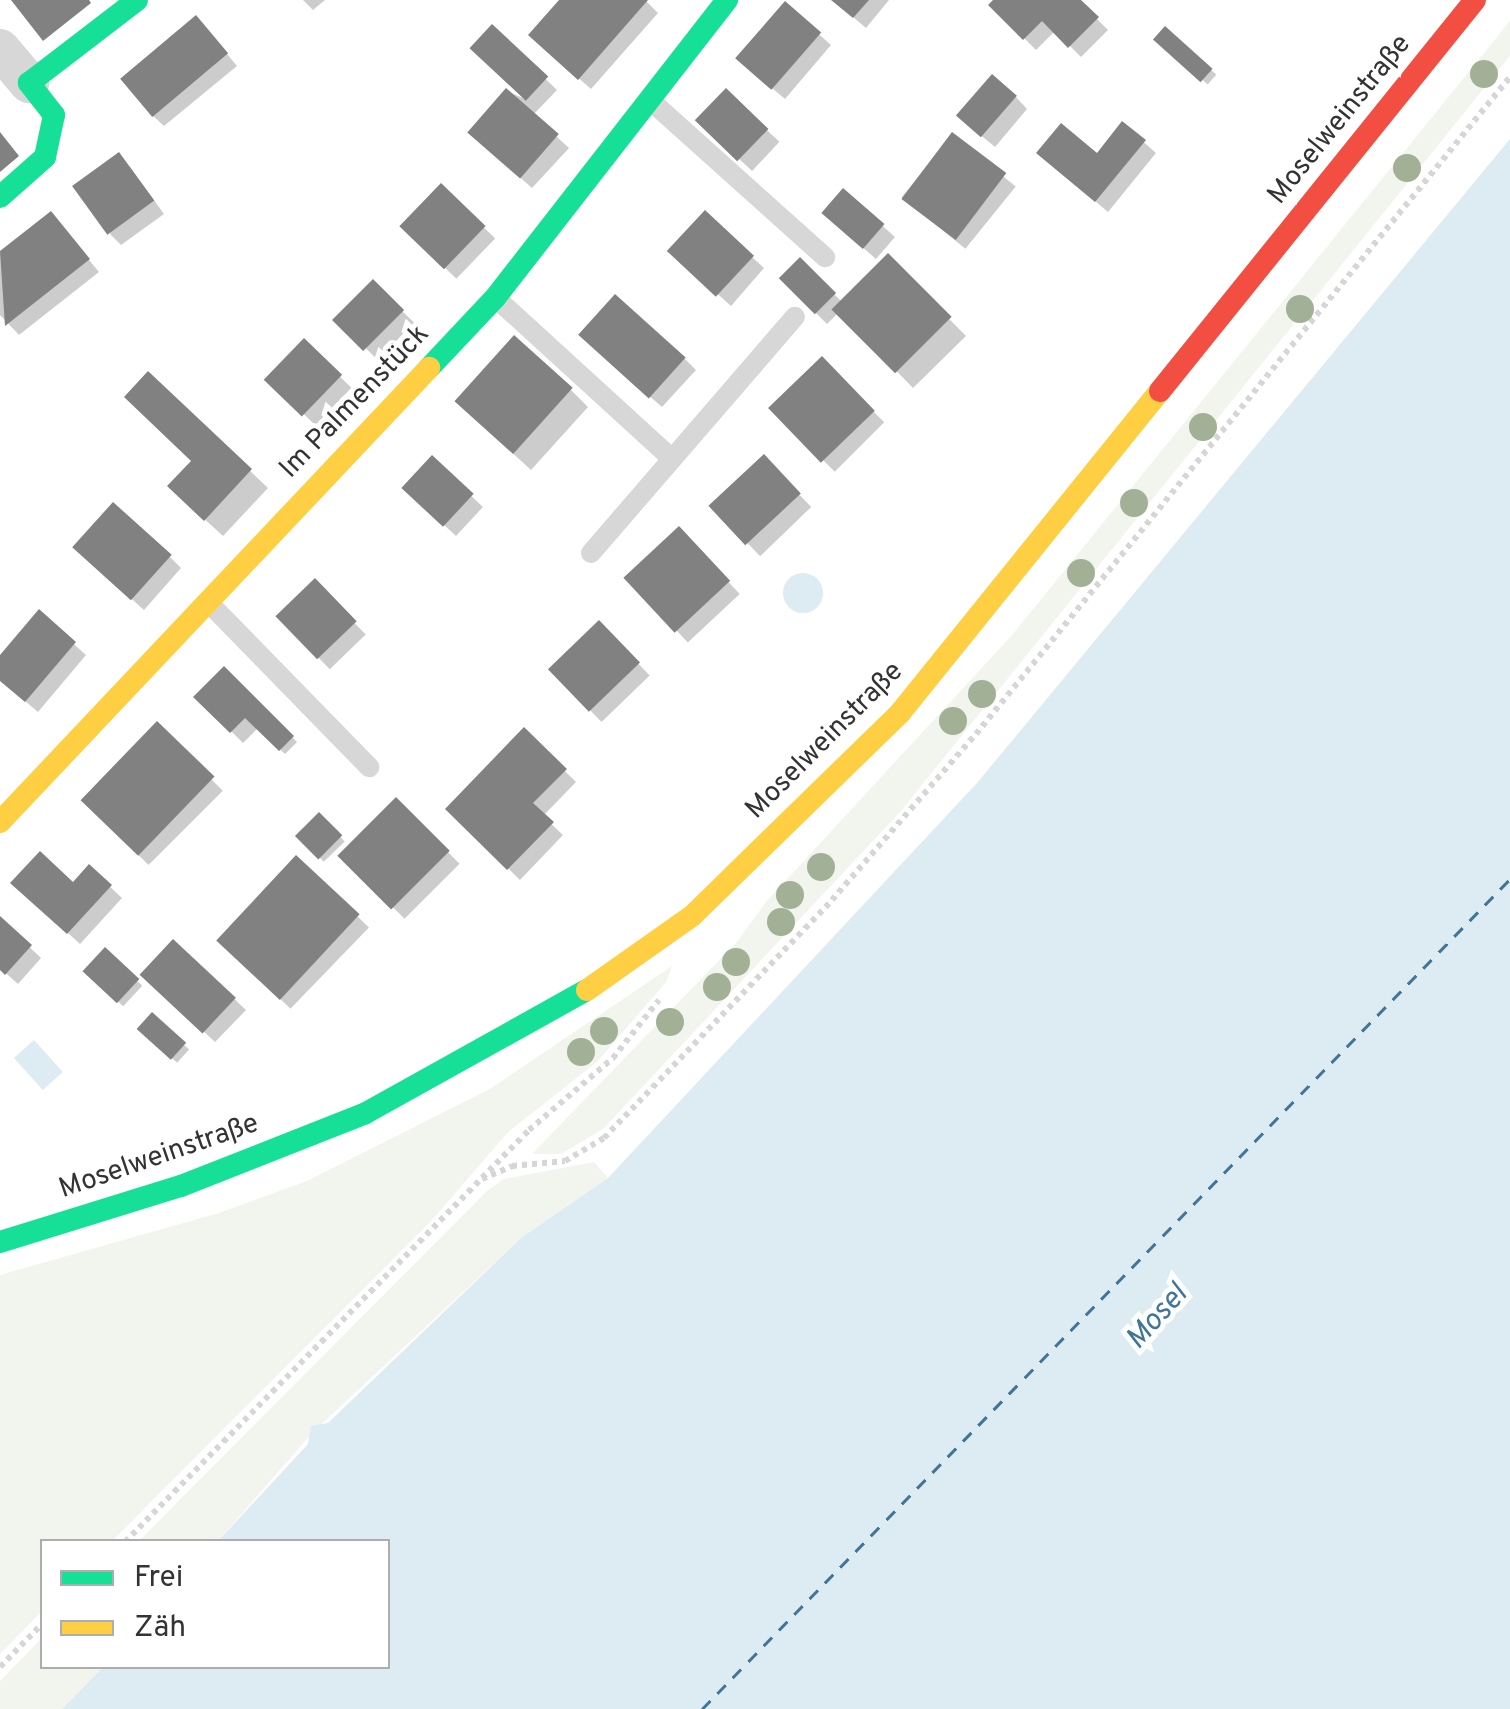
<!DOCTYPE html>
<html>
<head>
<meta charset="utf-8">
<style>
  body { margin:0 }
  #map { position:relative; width:1510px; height:1709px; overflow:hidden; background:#fff; font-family:Overpass,sans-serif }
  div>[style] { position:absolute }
  .green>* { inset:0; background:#f1f5ed }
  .water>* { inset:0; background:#ddebf3; transform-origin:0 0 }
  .round { border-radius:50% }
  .shadow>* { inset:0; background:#0003; transform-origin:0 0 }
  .ferry>* { height:2.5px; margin-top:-1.25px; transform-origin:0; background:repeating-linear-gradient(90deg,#3f7597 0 12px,transparent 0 22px) }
  .building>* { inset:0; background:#818181; transform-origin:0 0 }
  .path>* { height:6px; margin-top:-3px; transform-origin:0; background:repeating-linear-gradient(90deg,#d6d6d6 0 5px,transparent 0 10px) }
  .lane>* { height:20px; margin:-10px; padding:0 10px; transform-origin:10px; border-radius:10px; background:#d7d7d7 }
  .street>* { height:40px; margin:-20px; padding:0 20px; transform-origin:20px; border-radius:20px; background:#d7d7d7 }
  .fast>* { height:22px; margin:-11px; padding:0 11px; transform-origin:11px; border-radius:11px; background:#16e098 }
  .slow>* { height:22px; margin:-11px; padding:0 11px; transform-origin:11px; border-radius:11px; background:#ffcf43 }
  .jam>* { height:22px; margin:-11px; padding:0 11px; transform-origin:11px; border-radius:11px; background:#f24e42 }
  .trees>* { width:28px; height:28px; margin:-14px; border-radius:50%; background:#a2b095 }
  span { translate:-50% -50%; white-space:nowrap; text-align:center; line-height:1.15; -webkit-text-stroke:10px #fff; paint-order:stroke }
  .street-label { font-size:28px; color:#333 }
  .water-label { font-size:30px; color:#3f7597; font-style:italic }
  .legend { position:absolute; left:40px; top:1539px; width:350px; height:130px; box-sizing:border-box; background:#fff; border:2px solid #adadad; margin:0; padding:12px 18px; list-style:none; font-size:30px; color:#333 }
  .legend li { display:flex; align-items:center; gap:20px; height:50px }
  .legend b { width:50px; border:2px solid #adadad }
</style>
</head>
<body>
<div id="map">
  <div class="green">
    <div style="clip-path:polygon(1510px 21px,1510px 56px,900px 812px,603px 1129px,561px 1154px,532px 1154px,736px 943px,766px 902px,1013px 634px)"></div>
    <div style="clip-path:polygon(672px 966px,666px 982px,597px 1062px,508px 1132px,433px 1219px,112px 1541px,42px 1542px,42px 1611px,0 1654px,0 1275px,219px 1213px,307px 1181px,490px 1089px)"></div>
    <div style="clip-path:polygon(594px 1162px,608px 1178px,521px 1238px,312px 1433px,218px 1541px,138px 1542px,487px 1191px,504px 1179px)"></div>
    <div style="clip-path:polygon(42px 1638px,42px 1666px,103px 1667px,62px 1709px,0 1709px,0 1681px)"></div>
  </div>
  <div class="water">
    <div style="clip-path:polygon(1510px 139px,1510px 1709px,62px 1709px,103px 1667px,388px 1666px,388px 1542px,218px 1541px,308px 1444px,311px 1426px,328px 1423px,521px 1238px,608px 1178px,977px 783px)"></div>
    <div class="round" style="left:783px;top:573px;width:40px;height:40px"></div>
    <div style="left:34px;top:1040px;width:43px;height:27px;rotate:48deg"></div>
  </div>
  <div class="shadow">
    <div style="clip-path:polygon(303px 0,325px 0,313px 10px)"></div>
    <div style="clip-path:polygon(562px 0,645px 0,658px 13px,591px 89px,543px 47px)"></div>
    <div style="clip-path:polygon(833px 0,889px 0,866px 28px)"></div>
    <div style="clip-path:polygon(997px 0,1078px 0,1108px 30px,1081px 57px,1055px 31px,1036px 50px,991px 5px)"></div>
    <div style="clip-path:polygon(785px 4px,831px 45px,785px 99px,751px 70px)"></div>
    <div style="clip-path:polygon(492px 27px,557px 90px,533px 115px,569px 148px,532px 188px,481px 143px,507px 91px,525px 99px)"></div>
    <div style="clip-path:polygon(207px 30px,237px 66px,164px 126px,152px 115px)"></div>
    <div style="left:1165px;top:30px;width:68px;height:13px;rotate:41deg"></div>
    <div style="left:726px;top:92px;width:73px;height:40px;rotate:43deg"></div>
    <div style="clip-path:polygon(1016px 97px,1027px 109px,995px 147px,972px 128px)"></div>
    <div style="clip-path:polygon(1123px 124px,1156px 153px,1108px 212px,1051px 164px,1097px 156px)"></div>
    <div style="left:952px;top:135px;width:82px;height:80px;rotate:39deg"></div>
    <div style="clip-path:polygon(130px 167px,164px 214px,121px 245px,110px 234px)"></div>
    <div style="left:442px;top:187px;width:74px;height:56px;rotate:44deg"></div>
    <div style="clip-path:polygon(843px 191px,895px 237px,876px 259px,836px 224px)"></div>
    <div style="clip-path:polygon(51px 214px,99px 272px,19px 335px,0 315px,0 254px)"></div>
    <div style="clip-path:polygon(752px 257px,764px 268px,731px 306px,683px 263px)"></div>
    <div style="clip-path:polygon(888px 257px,966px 336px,913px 388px,839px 312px,827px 324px,781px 278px,800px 260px,842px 302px)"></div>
    <div style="left:373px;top:283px;width:57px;height:52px;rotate:44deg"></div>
    <div style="left:304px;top:342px;width:66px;height:52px;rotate:44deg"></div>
    <div style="clip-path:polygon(593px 347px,684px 358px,696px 370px,662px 407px)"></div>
    <div style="left:822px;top:360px;width:88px;height:70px;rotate:45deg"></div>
    <div style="clip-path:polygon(149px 375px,268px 488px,223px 536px,188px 504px,194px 461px)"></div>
    <div style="clip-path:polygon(571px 390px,588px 407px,531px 470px,475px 419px)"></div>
    <div style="left:764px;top:458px;width:68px;height:71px;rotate:46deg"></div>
    <div style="clip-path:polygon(432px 459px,483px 507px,456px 536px,416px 499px)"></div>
    <div style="left:679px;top:529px;width:89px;height:71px;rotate:47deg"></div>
    <div style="clip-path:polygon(170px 557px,181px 568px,144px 610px,87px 559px)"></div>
    <div style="left:315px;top:582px;width:73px;height:50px;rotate:46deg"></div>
    <div style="clip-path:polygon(39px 613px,86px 655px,38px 712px,0 680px,0 658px)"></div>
    <div style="left:599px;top:623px;width:73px;height:67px;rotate:46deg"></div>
    <div style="clip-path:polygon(224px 669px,297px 742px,285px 754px,258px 728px,243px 743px,197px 697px)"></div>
    <div style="left:157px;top:725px;width:93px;height:105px;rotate:45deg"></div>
    <div style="clip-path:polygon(524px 731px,576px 782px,543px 816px,563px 835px,520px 880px,448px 809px)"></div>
    <div style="left:396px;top:800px;width:90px;height:78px;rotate:45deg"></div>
    <div style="left:319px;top:815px;width:37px;height:29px;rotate:46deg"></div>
    <div style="left:297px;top:858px;width:100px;height:113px;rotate:44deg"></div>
    <div style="clip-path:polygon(90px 868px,122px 898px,80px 944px,25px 894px,73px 886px)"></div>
    <div style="clip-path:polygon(0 919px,41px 958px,18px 984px,0 968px)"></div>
    <div style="clip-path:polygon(174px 942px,246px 1010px,215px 1042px,155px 986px)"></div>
    <div style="left:105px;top:951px;width:51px;height:28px;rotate:43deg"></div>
    <div style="left:152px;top:1016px;width:50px;height:18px;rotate:42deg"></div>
  </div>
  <div class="ferry">
    <div style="left:702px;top:1709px;width:1158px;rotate:-45.77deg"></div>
  </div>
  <div class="building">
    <div style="clip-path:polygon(11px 0,89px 0,91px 3px,43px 41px)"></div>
    <div style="clip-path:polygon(559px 0,648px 0,578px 80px,528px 35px)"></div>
    <div style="clip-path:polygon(831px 0,869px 0,853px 18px)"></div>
    <div style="clip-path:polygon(993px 0,1081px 0,1099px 17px,1068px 48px,1042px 21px,1023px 40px,988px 5px)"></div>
    <div style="left:785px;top:1px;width:48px;height:76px;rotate:41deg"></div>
    <div style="left:196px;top:15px;width:50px;height:99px;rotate:50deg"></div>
    <div style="left:492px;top:24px;width:77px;height:33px;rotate:43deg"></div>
    <div style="left:1165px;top:26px;width:64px;height:18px;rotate:42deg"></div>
    <div style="left:992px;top:74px;width:33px;height:55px;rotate:41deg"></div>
    <div style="left:506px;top:88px;width:70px;height:59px;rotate:41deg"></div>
    <div style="left:726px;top:88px;width:59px;height:45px;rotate:44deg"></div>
    <div style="clip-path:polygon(1122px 121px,1146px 140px,1095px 202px,1036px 153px,1061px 123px,1097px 153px)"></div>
    <div style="clip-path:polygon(0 132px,19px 156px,0 172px)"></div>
    <div style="left:952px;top:132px;width:68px;height:84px;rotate:37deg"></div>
    <div style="left:119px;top:152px;width:60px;height:58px;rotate:54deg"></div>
    <div style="left:441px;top:183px;width:62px;height:60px;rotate:44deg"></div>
    <div style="left:843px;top:188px;width:55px;height:33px;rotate:41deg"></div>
    <div style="left:705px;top:210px;width:67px;height:56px;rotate:43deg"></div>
    <div style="clip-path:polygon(51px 211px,90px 259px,5px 326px,0 251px)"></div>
    <div style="left:888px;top:253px;width:90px;height:80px;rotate:45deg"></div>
    <div style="left:800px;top:257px;width:51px;height:30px;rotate:45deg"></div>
    <div style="left:373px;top:279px;width:44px;height:58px;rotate:45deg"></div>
    <div style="left:615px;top:294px;width:95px;height:55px;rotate:42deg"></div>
    <div style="left:514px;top:335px;width:79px;height:89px;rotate:42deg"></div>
    <div style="left:304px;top:338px;width:53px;height:58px;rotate:44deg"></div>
    <div style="left:822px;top:356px;width:76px;height:75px;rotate:46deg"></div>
    <div style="clip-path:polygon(148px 371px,252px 469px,204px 521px,167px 486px,191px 461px,124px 397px)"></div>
    <div style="left:764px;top:454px;width:54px;height:76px;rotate:47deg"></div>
    <div style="left:432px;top:455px;width:57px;height:45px;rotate:43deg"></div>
    <div style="left:113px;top:502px;width:79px;height:61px;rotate:42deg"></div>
    <div style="left:679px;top:526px;width:75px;height:76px;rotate:47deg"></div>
    <div style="left:315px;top:578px;width:60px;height:55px;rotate:46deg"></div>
    <div style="clip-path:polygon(39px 609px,76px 642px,25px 702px,0 681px,0 655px)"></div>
    <div style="left:599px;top:620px;width:59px;height:71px;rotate:46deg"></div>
    <div style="clip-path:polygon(224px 666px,294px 736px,279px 751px,245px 718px,230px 733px,193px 697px)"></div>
    <div style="left:157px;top:721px;width:80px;height:110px;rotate:44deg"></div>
    <div style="clip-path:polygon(524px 727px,567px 769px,533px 803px,554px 822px,507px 870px,445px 809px)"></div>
    <div style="left:396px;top:797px;width:76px;height:83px;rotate:45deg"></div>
    <div style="left:319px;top:812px;width:33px;height:34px;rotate:45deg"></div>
    <div style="clip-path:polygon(40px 851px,73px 882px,89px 864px,112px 885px,67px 934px,10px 883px)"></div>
    <div style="left:296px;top:855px;width:87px;height:117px;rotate:43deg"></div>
    <div style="clip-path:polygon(0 916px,32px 945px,5px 975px,0 970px)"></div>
    <div style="left:173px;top:939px;width:86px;height:49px;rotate:43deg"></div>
    <div style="left:105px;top:947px;width:47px;height:33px;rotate:43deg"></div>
    <div style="left:152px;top:1012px;width:46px;height:23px;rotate:42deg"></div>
  </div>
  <div class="path">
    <div style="left:482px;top:1179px;width:33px;rotate:-23deg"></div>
    <div style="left:512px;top:1166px;width:53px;rotate:-5.4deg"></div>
    <div style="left:565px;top:1161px;width:45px;rotate:-30.5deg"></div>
    <div style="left:604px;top:1138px;width:330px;rotate:-46.2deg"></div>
    <div style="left:832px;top:900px;width:220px;rotate:-49.1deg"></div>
    <div style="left:976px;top:734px;width:847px;rotate:-50.9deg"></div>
    <div style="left:125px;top:1542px;width:577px;rotate:-45.56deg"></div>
    <div style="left:529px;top:1130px;width:111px;rotate:-40.6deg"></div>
    <div style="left:613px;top:1058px;width:74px;rotate:-51.6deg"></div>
    <div style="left:0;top:1667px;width:60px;rotate:-45.7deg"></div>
  </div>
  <div class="lane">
    <div style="left:651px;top:101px;width:234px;rotate:41.9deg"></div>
    <div style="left:497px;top:299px;width:237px;rotate:42.4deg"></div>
    <div style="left:591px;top:553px;width:312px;rotate:-49.2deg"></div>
    <div style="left:208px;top:602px;width:231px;rotate:45.7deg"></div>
  </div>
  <div class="street">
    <div style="left:0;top:49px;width:45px;rotate:49.5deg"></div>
  </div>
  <div class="fast">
    <div style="left:0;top:197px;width:60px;rotate:-41.6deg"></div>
    <div style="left:45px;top:157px;width:43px;rotate:-77.9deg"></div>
    <div style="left:54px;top:115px;width:41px;rotate:-128deg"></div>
    <div style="left:29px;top:83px;width:136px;rotate:-37.5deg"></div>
    <div style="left:429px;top:368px;width:96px;rotate:-46.7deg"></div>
    <div style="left:495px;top:298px;width:378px;rotate:-52.1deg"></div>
    <div style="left:0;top:1242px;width:189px;rotate:-17.2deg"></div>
    <div style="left:181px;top:1186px;width:197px;rotate:-21.5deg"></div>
    <div style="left:364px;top:1114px;width:255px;rotate:-29.1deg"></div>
  </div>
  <div class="slow">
    <div style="left:0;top:822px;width:625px;rotate:-46.62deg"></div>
    <div style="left:587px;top:990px;width:128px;rotate:-35.2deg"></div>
    <div style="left:692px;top:916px;width:291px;rotate:-44.3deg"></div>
    <div style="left:900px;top:713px;width:414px;rotate:-51.1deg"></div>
  </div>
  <div class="jam">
    <div style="left:1160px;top:391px;width:502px;rotate:-51.14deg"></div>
  </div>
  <div class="trees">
    <div style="left:1484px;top:74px"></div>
    <div style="left:1407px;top:168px"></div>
    <div style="left:1300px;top:309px"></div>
    <div style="left:1203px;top:427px"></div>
    <div style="left:1134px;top:503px"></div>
    <div style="left:1081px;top:573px"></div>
    <div style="left:982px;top:694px"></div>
    <div style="left:953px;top:721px"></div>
    <div style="left:821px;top:867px"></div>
    <div style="left:790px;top:895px"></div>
    <div style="left:781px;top:922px"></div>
    <div style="left:736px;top:962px"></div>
    <div style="left:717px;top:987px"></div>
    <div style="left:670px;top:1022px"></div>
    <div style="left:604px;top:1031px"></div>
    <div style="left:581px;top:1052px"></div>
  </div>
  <div class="street-label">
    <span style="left:1340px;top:120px;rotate:-51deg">Moselweinstraße</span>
    <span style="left:355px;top:402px;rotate:-46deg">Im Palmenstück</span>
    <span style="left:825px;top:741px;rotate:-45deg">Moselweinstraße</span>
    <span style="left:159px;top:1157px;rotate:-19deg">Moselweinstraße</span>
  </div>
  <div class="water-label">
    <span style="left:1158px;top:1318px;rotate:-48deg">Mosel</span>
  </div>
  <ul class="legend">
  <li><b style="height:12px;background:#16e098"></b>Frei</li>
  <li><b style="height:12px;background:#ffcf43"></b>Zäh</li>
  </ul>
</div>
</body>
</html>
